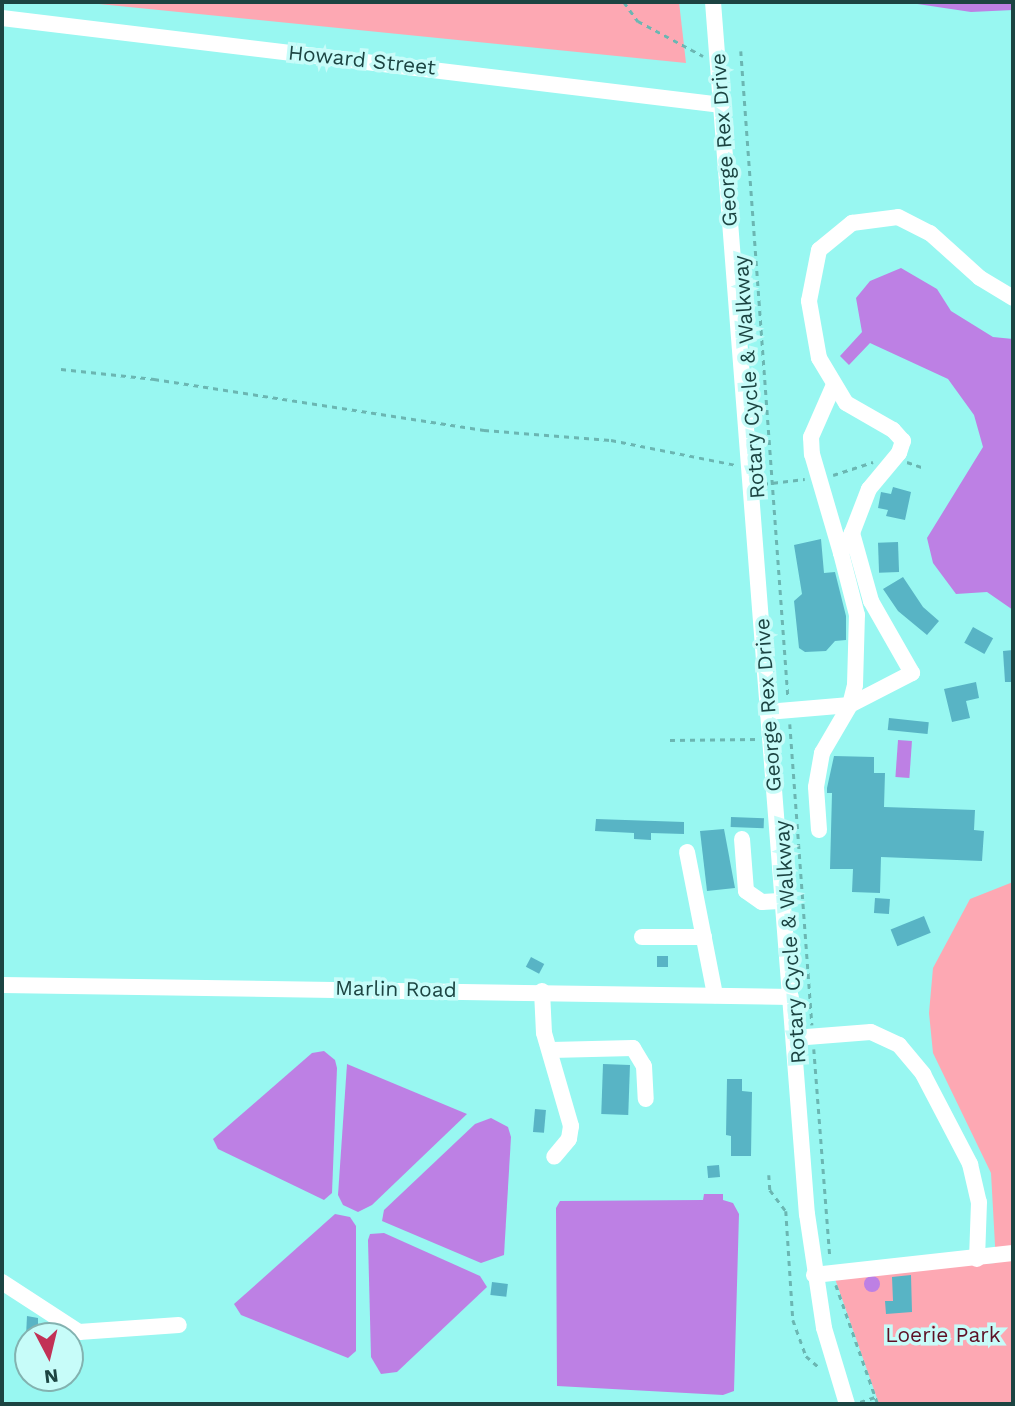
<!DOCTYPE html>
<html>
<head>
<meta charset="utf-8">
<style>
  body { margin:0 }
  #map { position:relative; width:1015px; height:1406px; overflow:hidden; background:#98f7f1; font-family:"Work Sans",sans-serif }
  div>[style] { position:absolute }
  .green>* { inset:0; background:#fda8b3 }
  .water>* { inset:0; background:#bd80e4; transform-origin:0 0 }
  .round { border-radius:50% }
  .building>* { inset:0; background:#58b4c5; transform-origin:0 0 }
  .path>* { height:2.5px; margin-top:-1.25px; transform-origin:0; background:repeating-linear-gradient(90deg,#6bb6b2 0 5px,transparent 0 10px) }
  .minor>* { height:16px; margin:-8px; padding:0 8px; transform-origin:8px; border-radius:8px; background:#fff }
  span { translate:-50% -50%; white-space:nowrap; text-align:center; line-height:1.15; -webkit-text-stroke:7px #c7fcf9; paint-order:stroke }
  .street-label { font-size:21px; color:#1c4442 }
  .park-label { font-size:21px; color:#5e1025 }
  .frame { position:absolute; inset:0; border:4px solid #1c4442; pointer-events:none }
  .north { position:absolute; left:14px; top:1322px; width:70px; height:70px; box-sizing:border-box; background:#c7fcf9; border:2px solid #83b2b0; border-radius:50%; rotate:173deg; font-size:19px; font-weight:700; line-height:28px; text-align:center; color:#1c4442 }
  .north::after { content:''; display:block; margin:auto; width:24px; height:32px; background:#c23256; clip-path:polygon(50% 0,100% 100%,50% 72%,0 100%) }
</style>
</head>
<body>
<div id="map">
  <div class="green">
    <div style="clip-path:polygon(79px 2px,679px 2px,686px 63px)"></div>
    <div style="clip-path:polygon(1013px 882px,1013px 1404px,879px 1404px,833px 1273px,996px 1263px,991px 1173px,933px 1053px,929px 1013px,933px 968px,970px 899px)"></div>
  </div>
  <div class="water">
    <div style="clip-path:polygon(904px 2px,1013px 2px,1013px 10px,971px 12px)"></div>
    <div style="clip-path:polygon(901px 268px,937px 289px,951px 311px,993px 337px,1013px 339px,1013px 610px,987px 592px,956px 594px,933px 563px,927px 538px,983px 447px,974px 415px,948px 379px,870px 343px,849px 365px,840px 356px,862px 332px,856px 298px,870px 281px)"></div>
    <div style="left:898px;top:740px;width:14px;height:37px;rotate:4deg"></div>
    <div style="clip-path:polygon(324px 1051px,335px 1060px,337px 1068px,332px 1193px,324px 1200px,218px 1149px,213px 1139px,312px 1053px)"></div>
    <div style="clip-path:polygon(347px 1064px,467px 1114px,372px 1205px,358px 1212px,343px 1205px,338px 1195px)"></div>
    <div style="clip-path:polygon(491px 1118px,508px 1127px,511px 1137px,504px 1255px,481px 1263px,382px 1221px,384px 1210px,475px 1124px)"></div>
    <div style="clip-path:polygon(704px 1194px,723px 1194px,723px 1200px,733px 1203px,739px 1214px,734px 1391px,723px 1395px,557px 1386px,556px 1208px,560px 1201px,703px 1200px)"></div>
    <div style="clip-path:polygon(335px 1214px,350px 1217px,356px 1226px,356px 1351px,348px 1358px,241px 1315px,234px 1304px)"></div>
    <div style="clip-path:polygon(384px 1233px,480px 1276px,487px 1287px,397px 1372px,381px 1374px,371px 1357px,368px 1240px,370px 1234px)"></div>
    <div class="round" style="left:864px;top:1276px;width:16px;height:16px"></div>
  </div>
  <div class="building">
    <div style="clip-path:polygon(893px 487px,911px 492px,905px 520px,886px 516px,888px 510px,878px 508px,881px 492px,891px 494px)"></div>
    <div style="clip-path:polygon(821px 539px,824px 573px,835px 572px,846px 616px,846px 640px,835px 641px,826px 651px,805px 652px,799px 648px,794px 601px,802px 594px,794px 545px)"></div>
    <div style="left:898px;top:542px;width:30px;height:20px;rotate:88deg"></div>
    <div style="clip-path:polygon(903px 577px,923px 607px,939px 621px,927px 635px,898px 611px,883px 589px)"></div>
    <div style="left:973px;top:627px;width:23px;height:18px;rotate:29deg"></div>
    <div style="clip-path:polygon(1013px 650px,1013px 682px,1005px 682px,1003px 651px)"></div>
    <div style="clip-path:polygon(976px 682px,979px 698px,966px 701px,970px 718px,952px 722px,944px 689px)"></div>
    <div style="left:889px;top:718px;width:40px;height:12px;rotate:6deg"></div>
    <div style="clip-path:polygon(834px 756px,874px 757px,874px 773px,885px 773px,884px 807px,975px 810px,974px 830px,984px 831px,982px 861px,881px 857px,880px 893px,852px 892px,853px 869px,830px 869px,832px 793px,827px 793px,827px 788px)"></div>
    <div style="left:731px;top:817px;width:33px;height:10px;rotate:2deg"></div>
    <div style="clip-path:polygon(596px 819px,684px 822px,684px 834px,651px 833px,651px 840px,634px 839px,634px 833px,595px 831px)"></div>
    <div style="clip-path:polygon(724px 829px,735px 888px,707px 891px,700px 831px)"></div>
    <div style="left:875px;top:898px;width:15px;height:15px;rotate:4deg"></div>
    <div style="left:924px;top:916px;width:18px;height:36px;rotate:68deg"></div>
    <div style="left:657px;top:956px;width:11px;height:11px"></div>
    <div style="left:531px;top:957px;width:15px;height:11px;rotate:28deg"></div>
    <div style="left:603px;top:1064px;width:27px;height:50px;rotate:2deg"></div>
    <div style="clip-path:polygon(727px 1079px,742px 1079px,742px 1091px,752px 1092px,751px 1156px,731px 1156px,731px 1136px,726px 1135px)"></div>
    <div style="left:535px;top:1109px;width:11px;height:23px;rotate:5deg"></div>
    <div style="left:719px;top:1165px;width:12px;height:12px;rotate:85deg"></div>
    <div style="clip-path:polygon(911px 1275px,912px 1312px,886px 1314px,885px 1301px,893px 1301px,892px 1277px)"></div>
    <div style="left:492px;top:1282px;width:16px;height:13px;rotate:7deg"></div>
    <div style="clip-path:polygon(27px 1316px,38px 1318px,38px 1336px,26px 1336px)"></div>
  </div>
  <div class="path">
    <div style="left:624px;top:2px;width:24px;rotate:54deg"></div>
    <div style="left:638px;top:21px;width:74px;rotate:28.3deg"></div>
    <div style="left:741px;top:51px;width:647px;rotate:85.83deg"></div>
    <div style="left:61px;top:369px;width:94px;rotate:6.1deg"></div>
    <div style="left:154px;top:379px;width:334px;rotate:8.8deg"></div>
    <div style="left:484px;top:430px;width:127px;rotate:4.5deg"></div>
    <div style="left:611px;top:440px;width:127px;rotate:11.3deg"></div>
    <div style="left:907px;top:462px;width:18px;rotate:19deg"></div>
    <div style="left:833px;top:475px;width:42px;rotate:-18deg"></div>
    <div style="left:763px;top:484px;width:42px;rotate:-6.8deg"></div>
    <div style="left:790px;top:724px;width:302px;rotate:85.8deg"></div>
    <div style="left:670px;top:740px;width:88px;rotate:-0.7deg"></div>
    <div style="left:814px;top:1049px;width:210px;rotate:85.6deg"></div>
    <div style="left:769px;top:1175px;width:15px;rotate:86deg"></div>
    <div style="left:770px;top:1190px;width:26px;rotate:53deg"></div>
    <div style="left:786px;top:1211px;width:109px;rotate:86.3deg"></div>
    <div style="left:793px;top:1320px;width:38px;rotate:70deg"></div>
    <div style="left:806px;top:1356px;width:18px;rotate:41deg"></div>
    <div style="left:836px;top:1285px;width:126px;rotate:70.6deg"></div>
    <div style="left:860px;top:1402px;width:16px;rotate:-18deg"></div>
  </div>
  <div class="minor">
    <div style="left:713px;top:2px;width:1216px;rotate:85.57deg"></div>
    <div style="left:807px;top:1214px;width:115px;rotate:81.5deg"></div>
    <div style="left:824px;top:1328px;width:79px;rotate:73.2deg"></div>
    <div style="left:2px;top:18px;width:725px;rotate:6.89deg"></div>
    <div style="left:833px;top:387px;width:55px;rotate:113.7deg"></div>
    <div style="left:811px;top:437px;width:17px;rotate:87deg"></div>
    <div style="left:812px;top:454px;width:103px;rotate:73.7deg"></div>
    <div style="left:767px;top:712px;width:83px;rotate:-4.8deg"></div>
    <div style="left:850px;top:705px;width:70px;rotate:-27.3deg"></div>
    <div style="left:912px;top:673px;width:83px;rotate:-119.7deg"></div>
    <div style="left:871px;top:601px;width:71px;rotate:-105.6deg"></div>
    <div style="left:852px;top:533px;width:47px;rotate:-68.9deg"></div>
    <div style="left:869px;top:489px;width:47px;rotate:-50.2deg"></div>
    <div style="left:899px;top:453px;width:13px;rotate:-72deg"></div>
    <div style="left:903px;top:441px;width:15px;rotate:-132deg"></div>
    <div style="left:893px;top:430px;width:54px;rotate:-150.1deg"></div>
    <div style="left:846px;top:403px;width:52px;rotate:-121deg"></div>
    <div style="left:819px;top:358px;width:58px;rotate:-100deg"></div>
    <div style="left:809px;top:301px;width:52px;rotate:-78.9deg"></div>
    <div style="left:819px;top:250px;width:43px;rotate:-39.3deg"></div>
    <div style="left:852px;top:223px;width:46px;rotate:-7.4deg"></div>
    <div style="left:898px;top:217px;width:36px;rotate:27deg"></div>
    <div style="left:930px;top:233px;width:67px;rotate:42deg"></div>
    <div style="left:980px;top:278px;width:39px;rotate:31deg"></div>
    <div style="left:819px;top:830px;width:43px;rotate:-94deg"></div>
    <div style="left:816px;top:787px;width:35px;rotate:-80deg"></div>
    <div style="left:822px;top:753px;width:56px;rotate:-59.7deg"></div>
    <div style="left:850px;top:705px;width:21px;rotate:-76deg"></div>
    <div style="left:855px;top:685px;width:70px;rotate:-88.4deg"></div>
    <div style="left:857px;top:615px;width:64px;rotate:-104.5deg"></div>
    <div style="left:841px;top:553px;width:23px;rotate:-61deg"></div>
    <div style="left:742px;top:839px;width:52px;rotate:85.6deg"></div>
    <div style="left:746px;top:891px;width:19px;rotate:35deg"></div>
    <div style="left:762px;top:902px;width:22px;rotate:-3deg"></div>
    <div style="left:687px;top:852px;width:146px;rotate:78.9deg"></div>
    <div style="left:642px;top:937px;width:62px"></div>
    <div style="left:2px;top:985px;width:789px;rotate:0.87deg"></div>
    <div style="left:542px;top:991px;width:42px;rotate:87.3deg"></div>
    <div style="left:544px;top:1033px;width:97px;rotate:73.8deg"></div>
    <div style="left:571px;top:1126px;width:13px;rotate:99deg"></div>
    <div style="left:569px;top:1139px;width:23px;rotate:130deg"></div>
    <div style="left:794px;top:1038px;width:77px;rotate:-4.5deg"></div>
    <div style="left:871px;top:1032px;width:31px;rotate:25deg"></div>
    <div style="left:899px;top:1045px;width:38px;rotate:50deg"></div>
    <div style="left:923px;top:1074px;width:102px;rotate:62.4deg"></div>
    <div style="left:970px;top:1164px;width:39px;rotate:77deg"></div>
    <div style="left:979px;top:1202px;width:57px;rotate:92deg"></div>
    <div style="left:551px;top:1050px;width:82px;rotate:-1.4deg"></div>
    <div style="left:633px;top:1048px;width:21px;rotate:59deg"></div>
    <div style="left:644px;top:1066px;width:33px;rotate:87deg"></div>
    <div style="left:814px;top:1275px;width:200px;rotate:-6.3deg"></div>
    <div style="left:2px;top:1282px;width:92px;rotate:33deg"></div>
    <div style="left:79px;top:1332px;width:100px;rotate:-4deg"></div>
  </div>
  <div class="street-label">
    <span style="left:362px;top:60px;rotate:6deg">Howard Street</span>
    <span style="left:724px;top:140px;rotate:-94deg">George Rex Drive</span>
    <span style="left:749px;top:377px;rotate:-94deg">Rotary Cycle &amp; Walkway</span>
    <span style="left:768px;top:705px;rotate:-94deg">George Rex Drive</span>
    <span style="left:790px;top:942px;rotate:-94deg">Rotary Cycle &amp; Walkway</span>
    <span style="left:396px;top:989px;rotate:1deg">Marlin Road</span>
  </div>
  <div class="park-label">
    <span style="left:943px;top:1335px">Loerie Park</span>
  </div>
  <div class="frame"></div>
  <div class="north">N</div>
</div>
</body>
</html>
